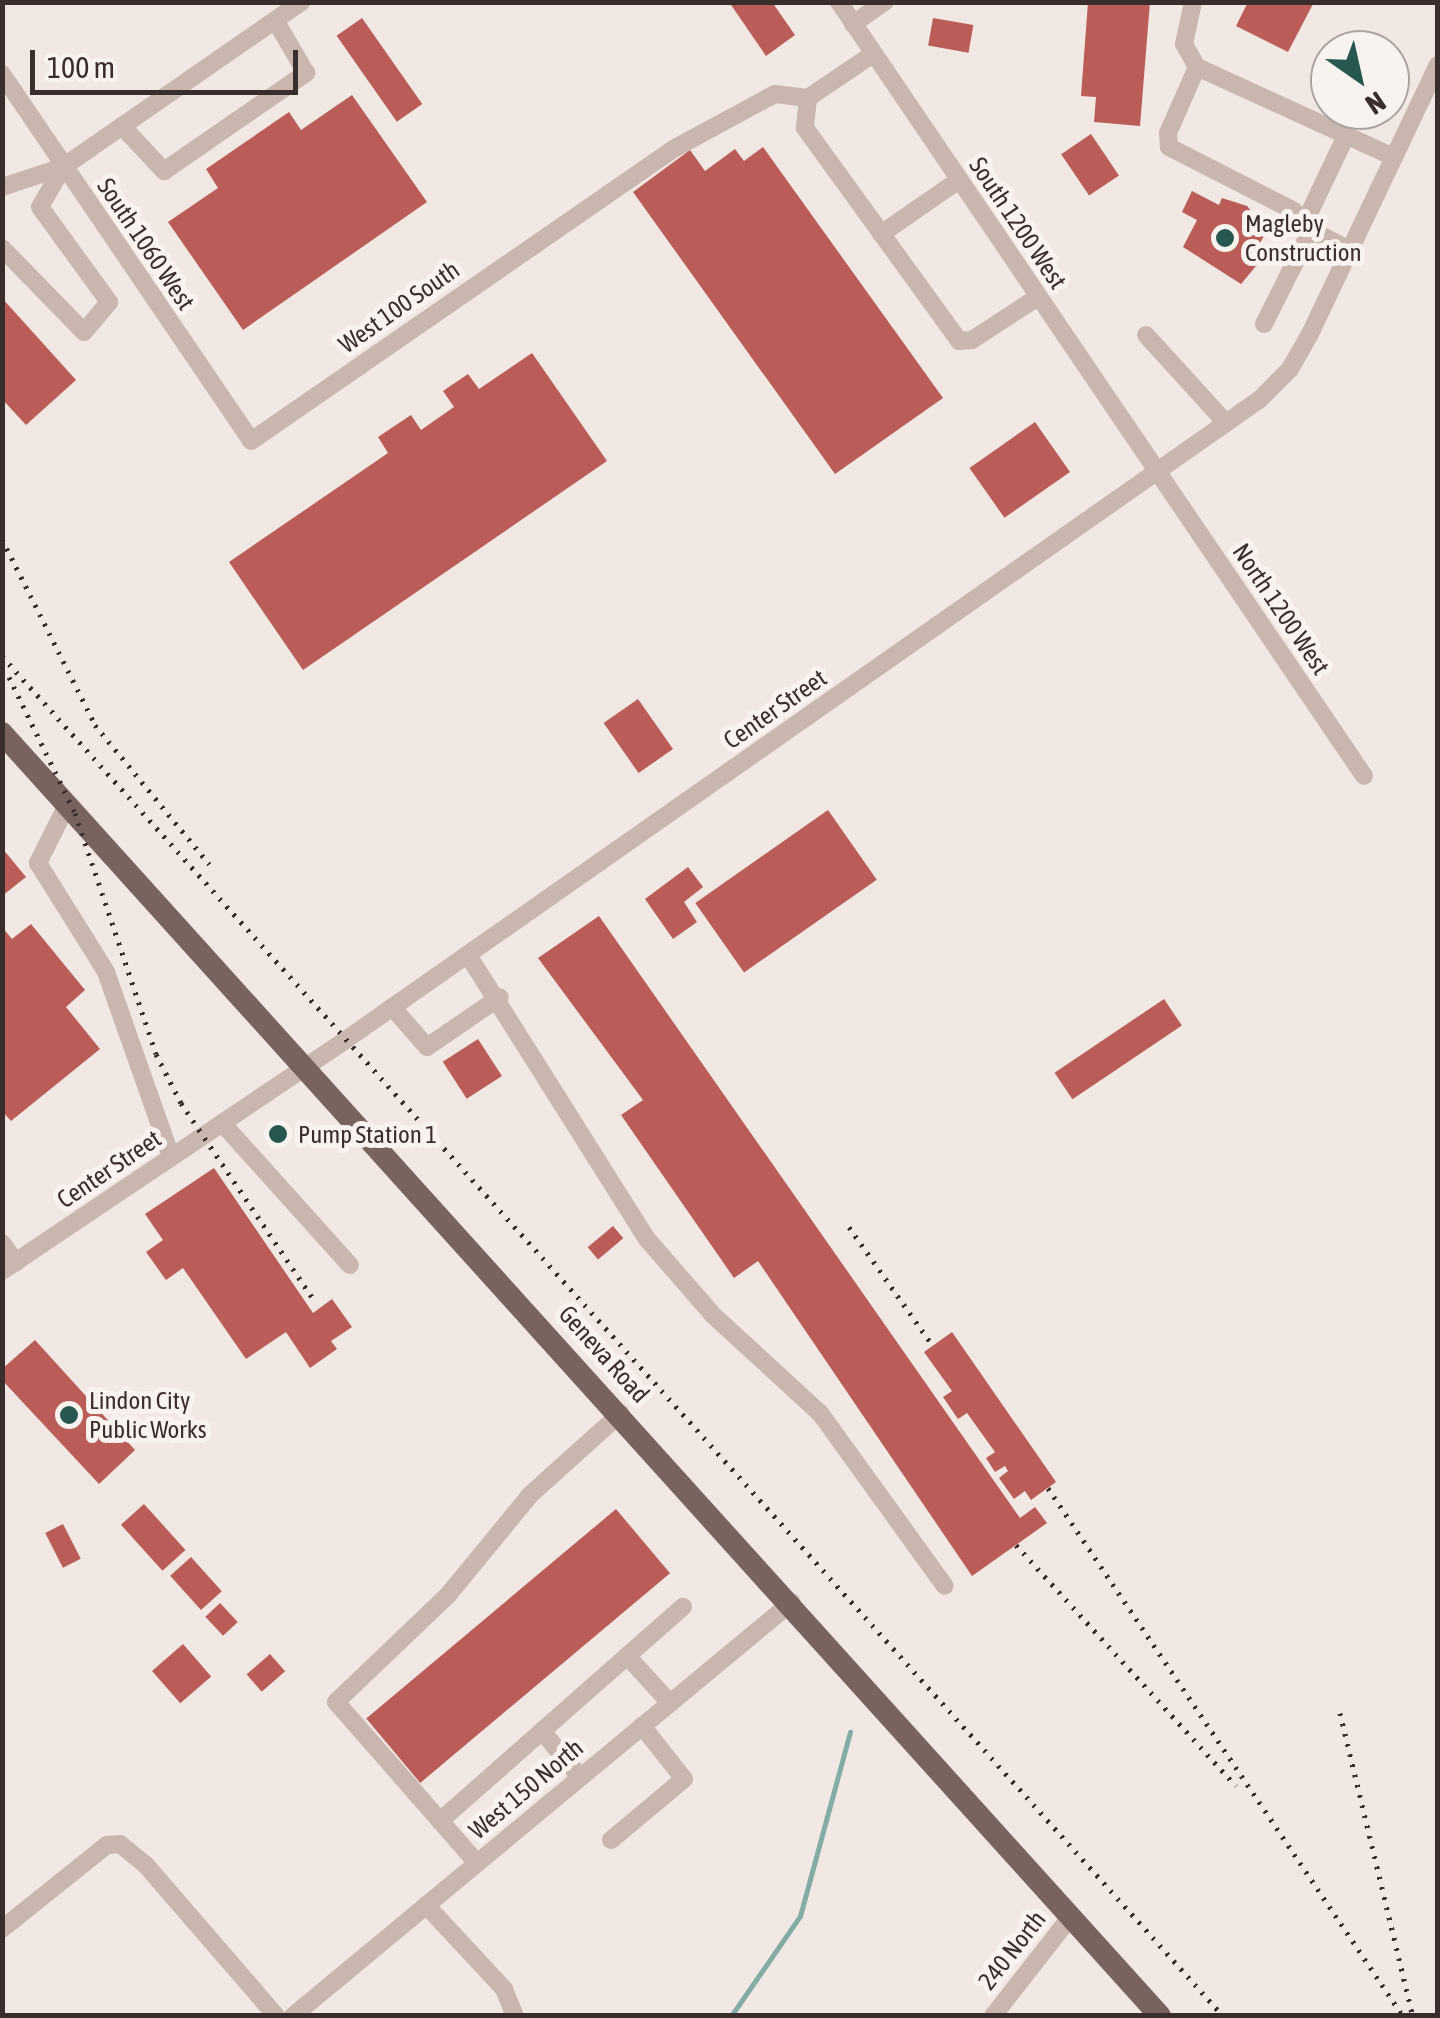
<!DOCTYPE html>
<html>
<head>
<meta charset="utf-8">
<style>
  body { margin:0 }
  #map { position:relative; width:1440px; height:2018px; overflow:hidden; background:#f2e8e3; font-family:"Asap Condensed",sans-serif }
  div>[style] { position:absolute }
  .stream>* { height:5px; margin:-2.5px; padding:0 2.5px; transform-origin:2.5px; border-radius:2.5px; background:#84aca6 }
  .building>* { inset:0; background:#ba5d58; transform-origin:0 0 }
  .minor>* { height:18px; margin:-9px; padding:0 9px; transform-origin:9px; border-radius:9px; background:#c9b6af }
  .major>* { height:22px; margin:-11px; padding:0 11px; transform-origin:11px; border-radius:11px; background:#79635f }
  .rail>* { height:5px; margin-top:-2.5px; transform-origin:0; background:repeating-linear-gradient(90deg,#392e2c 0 2.5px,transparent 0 10.5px) }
  .dots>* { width:28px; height:28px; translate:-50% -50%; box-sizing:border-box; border:5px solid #f9f3ef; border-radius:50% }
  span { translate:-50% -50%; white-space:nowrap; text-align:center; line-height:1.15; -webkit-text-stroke:10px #f9f3ef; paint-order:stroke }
  .street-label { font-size:25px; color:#392e2c }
  .poi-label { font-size:25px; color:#392e2c }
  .left { translate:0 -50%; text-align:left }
  .frame { position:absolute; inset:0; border:5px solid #392e2c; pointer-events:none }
  .north { position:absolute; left:1310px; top:30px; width:100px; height:100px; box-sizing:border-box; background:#f9f3ef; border:2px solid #aca4a1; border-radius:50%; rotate:146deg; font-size:28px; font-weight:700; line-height:40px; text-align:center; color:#392e2c }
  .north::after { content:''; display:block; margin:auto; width:35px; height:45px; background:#265751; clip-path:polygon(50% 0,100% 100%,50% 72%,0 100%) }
  .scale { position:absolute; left:30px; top:50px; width:268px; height:45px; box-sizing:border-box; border:5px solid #392e2c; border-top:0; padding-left:12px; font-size:30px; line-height:35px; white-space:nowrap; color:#392e2c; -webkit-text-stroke:8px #f9f3ef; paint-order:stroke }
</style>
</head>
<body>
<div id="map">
  <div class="stream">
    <div style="left:731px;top:2016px;width:121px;rotate:-55.4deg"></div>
    <div style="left:800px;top:1916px;width:191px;rotate:-74.8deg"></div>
  </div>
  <div class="building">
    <div style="clip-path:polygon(729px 2px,772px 2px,795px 35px,766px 56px)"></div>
    <div style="clip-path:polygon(1088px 2px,1150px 2px,1140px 126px,1094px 122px,1096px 97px,1081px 96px)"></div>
    <div style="clip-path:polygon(1248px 2px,1314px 2px,1288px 52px,1236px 26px)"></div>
    <div style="left:362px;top:18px;width:105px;height:31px;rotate:55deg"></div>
    <div style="left:933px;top:18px;width:41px;height:28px;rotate:10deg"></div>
    <div style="clip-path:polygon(352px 95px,427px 202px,243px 330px,168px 222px,218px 188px,206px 169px,289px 112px,301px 130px)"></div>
    <div style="left:1091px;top:134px;width:50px;height:36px;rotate:56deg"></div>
    <div style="clip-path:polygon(763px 147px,943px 398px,835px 474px,633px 192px,690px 150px,705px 171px,735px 149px,744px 161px)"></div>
    <div style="clip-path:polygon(1192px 191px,1219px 205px,1222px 198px,1247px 206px,1252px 212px,1246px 224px,1265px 234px,1260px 243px,1266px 254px,1241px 284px,1183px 247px,1197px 220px,1182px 212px)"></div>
    <div style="clip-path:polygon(2px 298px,76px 380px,26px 425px,2px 399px)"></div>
    <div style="clip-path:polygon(532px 353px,607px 461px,303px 670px,229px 562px,388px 453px,378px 437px,411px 415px,421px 430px,454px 407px,443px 391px,468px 374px,479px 389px)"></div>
    <div style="left:1035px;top:422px;width:61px;height:80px;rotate:55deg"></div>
    <div style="left:638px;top:699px;width:61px;height:42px;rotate:55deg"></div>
    <div style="left:828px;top:810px;width:85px;height:162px;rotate:55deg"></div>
    <div style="clip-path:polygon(2px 848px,26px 877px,2px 896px)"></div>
    <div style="clip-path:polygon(688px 867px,703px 887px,684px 902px,697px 922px,673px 939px,645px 899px)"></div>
    <div style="clip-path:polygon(599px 916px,1020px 1518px,1035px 1507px,1047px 1523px,972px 1576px,758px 1261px,734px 1278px,621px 1115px,643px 1100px,538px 958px)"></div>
    <div style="clip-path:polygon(31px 924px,85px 990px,66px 1007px,100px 1049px,11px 1121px,2px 1111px,2px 927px,12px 939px)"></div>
    <div style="left:1164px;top:999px;width:32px;height:132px;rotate:56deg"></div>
    <div style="left:478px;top:1039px;width:44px;height:42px;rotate:57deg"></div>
    <div style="clip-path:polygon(276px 1123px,287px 1139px,280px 1144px,268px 1129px)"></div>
    <div style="clip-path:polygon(214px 1168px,313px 1313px,332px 1299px,352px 1327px,331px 1341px,337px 1349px,310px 1368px,286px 1332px,246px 1359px,183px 1268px,166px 1280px,146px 1252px,163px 1240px,145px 1214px)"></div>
    <div style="left:613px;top:1226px;width:16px;height:33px;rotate:50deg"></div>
    <div style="clip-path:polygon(952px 1332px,1056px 1482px,1031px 1500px,1025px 1491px,1014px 1499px,999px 1478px,1008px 1471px,1005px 1466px,995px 1472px,986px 1458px,995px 1452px,967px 1413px,958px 1419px,943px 1397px,952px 1391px,924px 1352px)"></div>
    <div style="clip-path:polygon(35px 1340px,135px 1450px,99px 1484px,2px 1380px,2px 1369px)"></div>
    <div style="left:144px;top:1504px;width:62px;height:31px;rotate:48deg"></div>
    <div style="left:616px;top:1509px;width:84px;height:326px;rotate:50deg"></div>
    <div style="left:63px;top:1524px;width:39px;height:20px;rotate:63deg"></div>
    <div style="left:191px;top:1557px;width:46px;height:28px;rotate:48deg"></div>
    <div style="left:220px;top:1603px;width:26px;height:20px;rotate:47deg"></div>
    <div style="left:183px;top:1644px;width:43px;height:41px;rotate:49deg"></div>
    <div style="left:270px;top:1654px;width:23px;height:31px;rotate:49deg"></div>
  </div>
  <div class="minor">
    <div style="left:839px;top:2px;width:935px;rotate:55.85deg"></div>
    <div style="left:1193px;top:2px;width:43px;rotate:102.1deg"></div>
    <div style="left:1184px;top:44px;width:26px;rotate:61deg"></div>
    <div style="left:1197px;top:67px;width:217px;rotate:24.6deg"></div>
    <div style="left:853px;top:24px;width:39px;rotate:-35deg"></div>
    <div style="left:873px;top:54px;width:78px;rotate:145.9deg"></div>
    <div style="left:808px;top:98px;width:30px;rotate:96deg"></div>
    <div style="left:805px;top:128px;width:263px;rotate:54.1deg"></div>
    <div style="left:959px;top:341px;width:13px;rotate:-4deg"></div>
    <div style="left:972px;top:340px;width:79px;rotate:-33.1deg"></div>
    <div style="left:1197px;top:67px;width:72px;rotate:113.7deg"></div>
    <div style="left:1168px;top:133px;width:14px;rotate:86deg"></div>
    <div style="left:1169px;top:147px;width:140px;rotate:27.1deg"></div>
    <div style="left:1294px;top:211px;width:17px;rotate:59deg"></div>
    <div style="left:1303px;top:226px;width:53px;rotate:27.1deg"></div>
    <div style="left:2px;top:74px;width:443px;rotate:55.8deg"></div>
    <div style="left:251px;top:441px;width:515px;rotate:-34.65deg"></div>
    <div style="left:675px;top:148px;width:114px;rotate:-28.4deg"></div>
    <div style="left:775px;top:94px;width:33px;rotate:7deg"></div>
    <div style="left:122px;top:126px;width:62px;rotate:47deg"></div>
    <div style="left:164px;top:171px;width:173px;rotate:-34.6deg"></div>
    <div style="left:306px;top:73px;width:61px;rotate:-120.3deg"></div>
    <div style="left:2px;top:187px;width:64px;rotate:-18.2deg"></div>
    <div style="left:63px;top:167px;width:290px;rotate:-34.7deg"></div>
    <div style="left:1303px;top:226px;width:100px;rotate:-64.5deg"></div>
    <div style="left:881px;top:234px;width:95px;rotate:-34.7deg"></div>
    <div style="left:2px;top:248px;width:117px;rotate:45.7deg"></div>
    <div style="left:84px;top:332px;width:39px;rotate:-50deg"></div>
    <div style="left:109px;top:302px;width:117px;rotate:-126deg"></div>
    <div style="left:40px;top:207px;width:46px;rotate:-60.1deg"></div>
    <div style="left:1264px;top:324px;width:105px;rotate:-63.4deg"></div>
    <div style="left:1146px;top:335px;width:119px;rotate:47.7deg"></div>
    <div style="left:67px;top:805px;width:65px;rotate:116.6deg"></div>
    <div style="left:38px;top:863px;width:128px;rotate:58deg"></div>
    <div style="left:106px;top:972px;width:196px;rotate:70.6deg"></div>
    <div style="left:468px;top:955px;width:336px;rotate:57.8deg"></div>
    <div style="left:647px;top:1239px;width:102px;rotate:49deg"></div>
    <div style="left:714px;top:1316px;width:144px;rotate:42.5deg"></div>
    <div style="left:820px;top:1413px;width:213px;rotate:54.2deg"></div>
    <div style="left:392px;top:1007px;width:53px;rotate:48.8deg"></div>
    <div style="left:427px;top:1047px;width:88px;rotate:-34.4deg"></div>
    <div style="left:222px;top:1123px;width:191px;rotate:48deg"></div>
    <div style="left:2px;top:1243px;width:24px;rotate:54deg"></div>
    <div style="left:2px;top:1271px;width:416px;rotate:-33.9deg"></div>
    <div style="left:347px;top:1039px;width:1114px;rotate:-35.02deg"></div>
    <div style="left:1259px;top:400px;width:44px;rotate:-45deg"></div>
    <div style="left:1290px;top:369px;width:40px;rotate:-60.3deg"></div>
    <div style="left:1310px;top:334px;width:298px;rotate:-64.6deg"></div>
    <div style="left:627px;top:1656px;width:64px;rotate:47.5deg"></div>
    <div style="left:542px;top:1731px;width:60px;rotate:50.4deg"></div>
    <div style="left:440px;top:1821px;width:324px;rotate:-41.4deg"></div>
    <div style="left:611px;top:1840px;width:95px;rotate:-39.9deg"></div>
    <div style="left:684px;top:1779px;width:68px;rotate:-128.4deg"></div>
    <div style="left:477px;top:1863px;width:214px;rotate:-131.2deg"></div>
    <div style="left:336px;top:1702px;width:155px;rotate:-43.7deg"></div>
    <div style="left:448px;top:1595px;width:129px;rotate:-50.6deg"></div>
    <div style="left:530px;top:1495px;width:122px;rotate:-42deg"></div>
    <div style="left:426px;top:1905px;width:115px;rotate:47.1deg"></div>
    <div style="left:504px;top:1989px;width:29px;rotate:68deg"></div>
    <div style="left:2px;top:1929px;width:134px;rotate:-38.7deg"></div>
    <div style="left:107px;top:1845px;width:13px;rotate:-4deg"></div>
    <div style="left:120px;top:1844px;width:32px;rotate:39deg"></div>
    <div style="left:145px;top:1864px;width:201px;rotate:49.2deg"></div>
    <div style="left:293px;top:2016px;width:648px;rotate:-39.68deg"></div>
    <div style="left:993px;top:2016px;width:127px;rotate:-52deg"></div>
  </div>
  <div class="major">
    <div style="left:2px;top:733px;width:1728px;rotate:47.93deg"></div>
  </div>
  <div class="rail">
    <div style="left:2px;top:539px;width:208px;rotate:63.4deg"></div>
    <div style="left:95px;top:725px;width:180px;rotate:50.6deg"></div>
    <div style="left:2px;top:656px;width:1828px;rotate:48.08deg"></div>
    <div style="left:9px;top:677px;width:151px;rotate:64.1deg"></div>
    <div style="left:75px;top:813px;width:254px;rotate:71.4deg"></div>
    <div style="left:156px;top:1054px;width:55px;rotate:63deg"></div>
    <div style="left:181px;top:1103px;width:234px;rotate:56deg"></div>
    <div style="left:849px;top:1227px;width:146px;rotate:54.8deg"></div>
    <div style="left:1048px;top:1488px;width:636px;rotate:56.09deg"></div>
    <div style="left:1016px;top:1545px;width:326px;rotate:47.6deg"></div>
    <div style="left:1340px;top:1713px;width:312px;rotate:76.5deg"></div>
  </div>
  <div class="dots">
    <div style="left:1225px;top:238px;background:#265751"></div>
    <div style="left:278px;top:1134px;background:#265751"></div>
    <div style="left:69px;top:1415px;background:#265751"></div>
  </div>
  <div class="street-label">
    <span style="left:1018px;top:223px;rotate:56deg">South 1200 West</span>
    <span style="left:146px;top:244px;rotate:56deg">South 1060 West</span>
    <span style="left:399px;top:307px;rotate:-35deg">West 100 South</span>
    <span style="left:1281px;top:609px;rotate:56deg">North 1200 West</span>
    <span style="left:775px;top:709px;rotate:-35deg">Center Street</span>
    <span style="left:109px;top:1169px;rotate:-34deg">Center Street</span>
    <span style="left:604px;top:1354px;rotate:48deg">Geneva Road</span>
    <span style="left:526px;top:1789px;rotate:-40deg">West 150 North</span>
    <span style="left:1012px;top:1950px;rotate:-52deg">240 North</span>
  </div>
  <div class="poi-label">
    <span class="left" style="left:1245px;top:238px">Magleby<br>Construction</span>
    <span class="left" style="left:298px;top:1134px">Pump Station 1</span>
    <span class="left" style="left:89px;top:1415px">Lindon City<br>Public Works</span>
  </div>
  <div class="frame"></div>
  <div class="north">N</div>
  <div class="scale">100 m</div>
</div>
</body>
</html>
